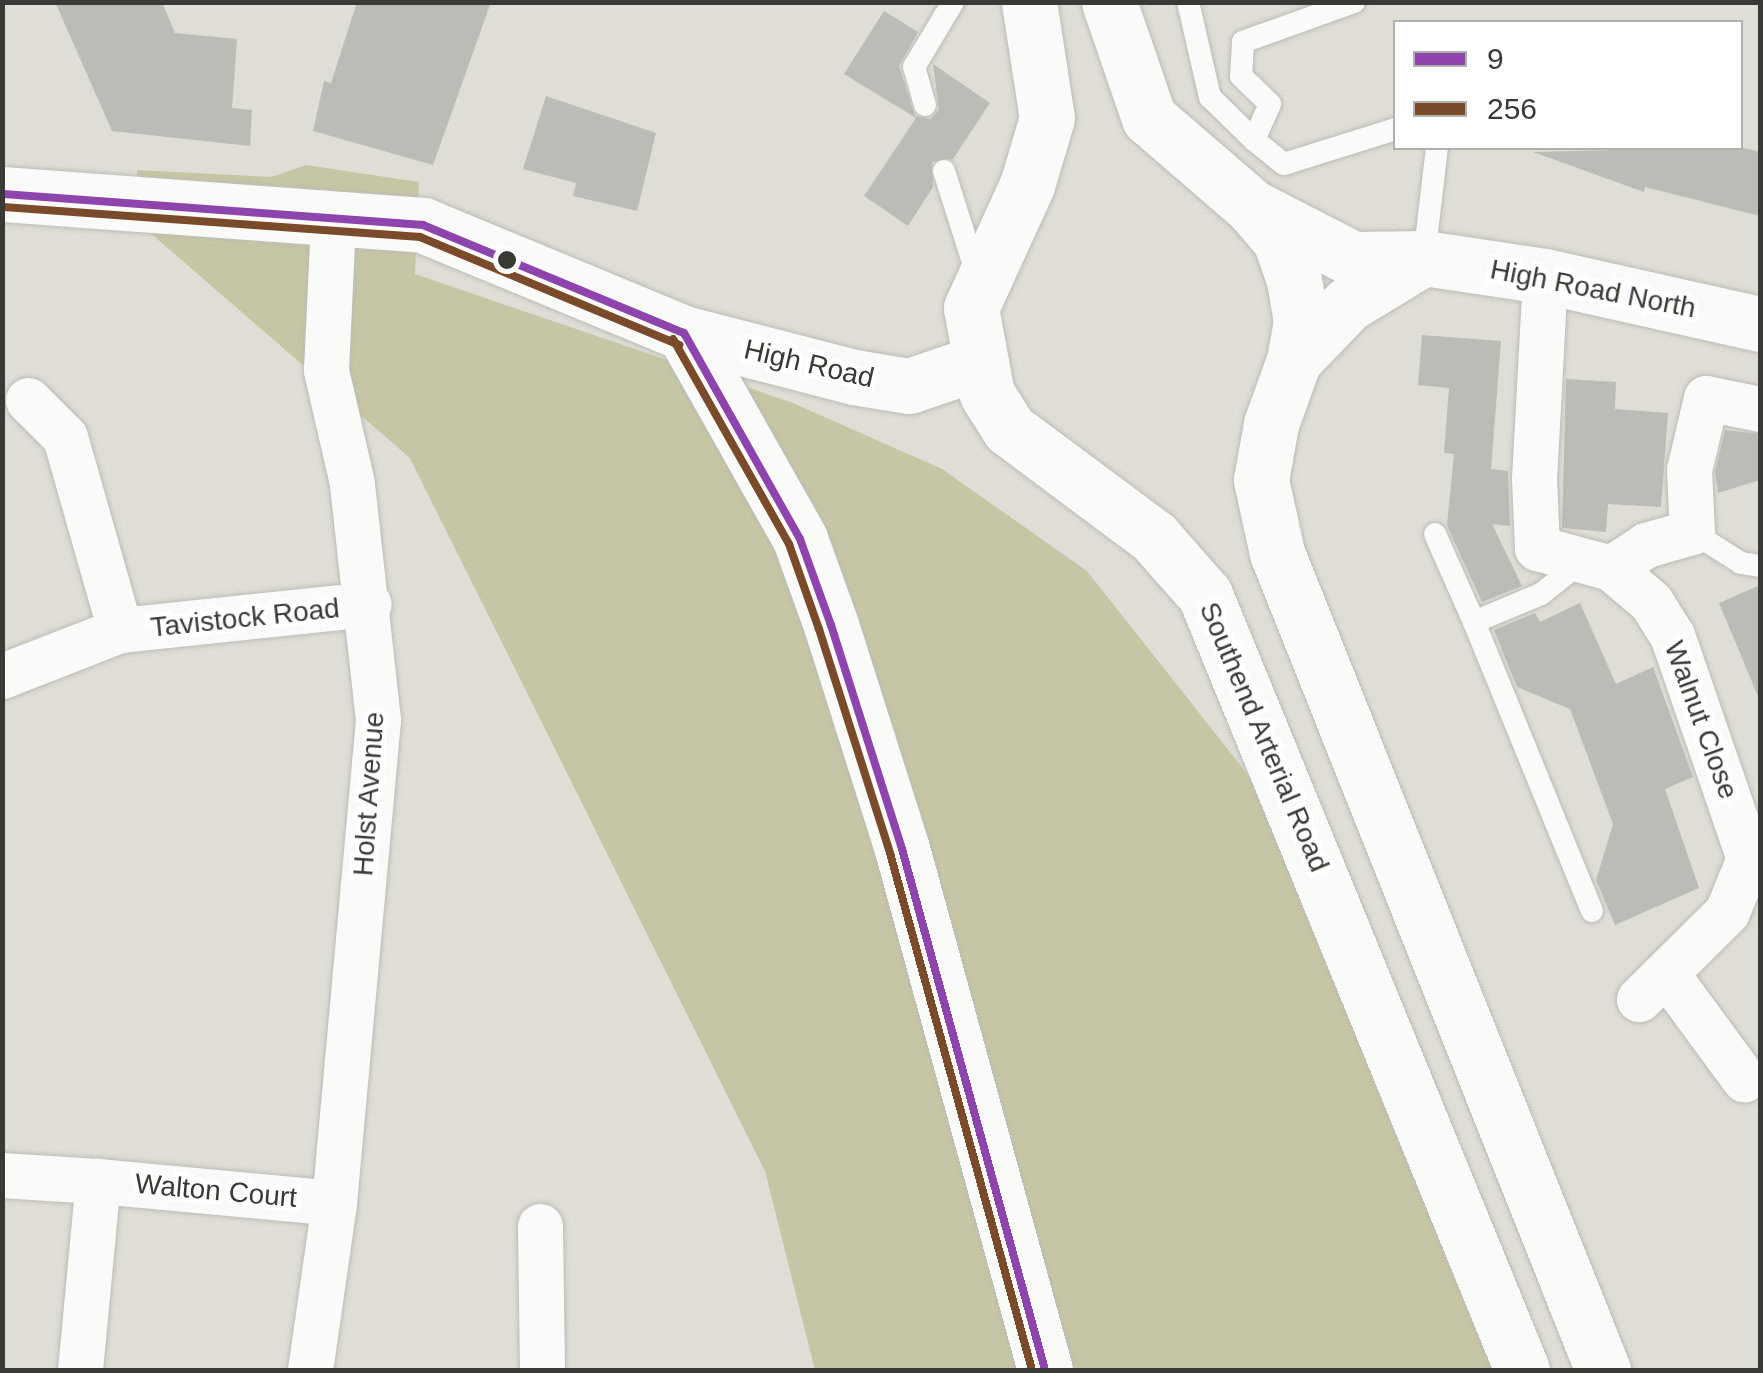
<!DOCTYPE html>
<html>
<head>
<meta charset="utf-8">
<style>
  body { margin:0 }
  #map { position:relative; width:1763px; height:1373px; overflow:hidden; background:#deded6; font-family:Arial,sans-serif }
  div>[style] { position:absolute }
  .green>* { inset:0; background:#c7c6a4 }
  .building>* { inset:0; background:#bcbcb6 }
  .roads { filter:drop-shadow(0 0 2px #bcbcb6) drop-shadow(0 0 2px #bcbcb6) }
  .service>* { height:22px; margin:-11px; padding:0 11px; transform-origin:11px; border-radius:11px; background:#fafaf9 }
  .minor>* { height:45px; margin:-22.5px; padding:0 22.5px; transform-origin:22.5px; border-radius:22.5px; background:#fafaf9 }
  .tertiary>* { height:55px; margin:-27.5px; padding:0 27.5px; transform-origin:27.5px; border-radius:27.5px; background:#fafaf9 }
  .trunk>* { height:55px; margin:-27.5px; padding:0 27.5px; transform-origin:27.5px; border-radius:27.5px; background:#fafaf9 }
  .bus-1>* { height:8px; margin:-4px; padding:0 4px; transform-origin:4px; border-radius:4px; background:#8e44ad }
  .bus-2>* { height:8px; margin:-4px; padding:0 4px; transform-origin:4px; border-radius:4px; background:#7a4b2a }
  .dots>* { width:28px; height:28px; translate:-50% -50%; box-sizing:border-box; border:5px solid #fff; border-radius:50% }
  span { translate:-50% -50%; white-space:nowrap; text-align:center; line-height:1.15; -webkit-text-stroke:10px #fff; paint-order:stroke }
  .street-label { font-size:28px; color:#3a3a34 }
  .frame { position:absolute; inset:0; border:5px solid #3a3a34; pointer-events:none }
  .legend { position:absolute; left:1393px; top:20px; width:350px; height:130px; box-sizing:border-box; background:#fff; border:2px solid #b0b0ae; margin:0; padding:12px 18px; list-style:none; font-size:30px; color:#3a3a34 }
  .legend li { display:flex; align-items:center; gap:20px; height:50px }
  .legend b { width:50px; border:2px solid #b0b0ae }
</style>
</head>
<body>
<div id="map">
  <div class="green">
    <div style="clip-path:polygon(306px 165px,419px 182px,415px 274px,793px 403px,942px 469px,1087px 571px,1264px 795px,1497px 1370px,815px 1370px,765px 1171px,410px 458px,140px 224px,137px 170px,271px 177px)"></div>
  </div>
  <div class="building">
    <div style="clip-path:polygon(55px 2px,162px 2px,175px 33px,237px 39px,232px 108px,252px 110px,250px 146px,112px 131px)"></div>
    <div style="clip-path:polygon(357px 2px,491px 2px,433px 165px,313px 131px,324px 81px,331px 83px)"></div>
    <div style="clip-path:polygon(884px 11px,918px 32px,899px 66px,915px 116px,930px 119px,939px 110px,933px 64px,990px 103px,953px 159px,932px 162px,933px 187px,908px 226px,864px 196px,916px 118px,844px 74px)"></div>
    <div style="clip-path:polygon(546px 96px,656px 133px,637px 211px,573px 196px,576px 183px,523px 169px)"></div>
    <div style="clip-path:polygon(1740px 147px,1760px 152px,1760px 216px,1645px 187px,1644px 192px,1533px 152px)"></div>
    <div style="clip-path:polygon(1422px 335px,1501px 341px,1491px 469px,1508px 471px,1510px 526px,1492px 524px,1522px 586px,1482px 602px,1447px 525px,1454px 454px,1444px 453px,1449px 388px,1418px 385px)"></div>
    <div style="clip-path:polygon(1566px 379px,1616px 382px,1615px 409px,1668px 413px,1661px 507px,1608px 504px,1606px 532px,1562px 528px)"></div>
    <div style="clip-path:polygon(1725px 430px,1760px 434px,1760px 480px,1718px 493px,1715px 472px)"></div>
    <div style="clip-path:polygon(1760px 585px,1760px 701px,1719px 603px)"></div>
    <div style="clip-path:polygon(1580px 603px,1616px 684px,1653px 667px,1693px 777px,1665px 789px,1699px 888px,1615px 925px,1596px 880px,1613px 824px,1570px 709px,1517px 687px,1494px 630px,1535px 613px,1540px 622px)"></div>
  </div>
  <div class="roads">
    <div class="service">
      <div style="left:1188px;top:2px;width:98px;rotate:77deg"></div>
      <div style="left:1210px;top:97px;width:62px;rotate:44.3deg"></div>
      <div style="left:1354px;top:2px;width:118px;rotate:160.2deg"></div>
      <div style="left:1243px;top:42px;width:34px;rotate:93deg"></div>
      <div style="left:1241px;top:76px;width:40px;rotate:44deg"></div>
      <div style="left:1270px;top:104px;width:39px;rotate:114deg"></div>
      <div style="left:1254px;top:140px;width:38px;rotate:39deg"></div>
      <div style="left:1284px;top:164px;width:117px;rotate:-17.4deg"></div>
      <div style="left:925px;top:105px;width:40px;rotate:-106deg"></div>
      <div style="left:914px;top:67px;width:76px;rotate:-59deg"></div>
      <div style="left:944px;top:171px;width:106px;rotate:72.4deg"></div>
      <div style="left:1424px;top:258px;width:111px;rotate:-83.3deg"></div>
      <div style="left:1692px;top:532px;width:58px;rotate:32.3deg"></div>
      <div style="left:1741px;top:563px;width:19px;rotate:9deg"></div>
      <div style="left:1435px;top:534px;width:96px;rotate:66.1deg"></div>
      <div style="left:1585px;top:559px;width:56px;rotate:141.5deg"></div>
      <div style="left:1541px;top:594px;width:73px;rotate:157.3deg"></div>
      <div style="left:1474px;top:622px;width:312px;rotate:67.8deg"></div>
    </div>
    <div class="minor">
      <div style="left:1545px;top:276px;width:202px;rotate:93.1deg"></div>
      <div style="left:1534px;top:478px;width:70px;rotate:87.5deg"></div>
      <div style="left:1537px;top:548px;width:77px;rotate:15.1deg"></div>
      <div style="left:1611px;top:568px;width:52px;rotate:40.4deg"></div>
      <div style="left:1651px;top:602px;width:39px;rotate:58deg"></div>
      <div style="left:1672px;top:635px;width:236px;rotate:71deg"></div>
      <div style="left:1749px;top:858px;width:58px;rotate:112.2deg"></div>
      <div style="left:1727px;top:912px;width:124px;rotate:135.3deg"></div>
      <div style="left:28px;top:400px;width:52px;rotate:45deg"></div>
      <div style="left:65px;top:437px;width:201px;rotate:74.1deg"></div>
      <div style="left:1611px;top:568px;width:42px;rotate:-33.3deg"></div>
      <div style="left:1646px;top:545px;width:48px;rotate:-15.8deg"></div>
      <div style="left:1692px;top:532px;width:62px;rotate:-92.8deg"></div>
      <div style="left:1689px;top:470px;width:74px;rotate:-76.7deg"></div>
      <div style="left:1706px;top:398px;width:55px;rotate:11.5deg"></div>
      <div style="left:2px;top:676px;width:127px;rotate:-21.3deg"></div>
      <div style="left:120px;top:630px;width:250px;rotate:-6deg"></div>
      <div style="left:1666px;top:973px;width:132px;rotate:53.7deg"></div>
      <div style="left:2px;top:1175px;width:96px;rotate:3.6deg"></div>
      <div style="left:540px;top:1226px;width:144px;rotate:89.2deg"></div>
      <div style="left:80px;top:1370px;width:190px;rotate:-84.6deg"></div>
      <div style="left:98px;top:1181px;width:237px;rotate:5.3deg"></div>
      <div style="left:310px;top:1370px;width:169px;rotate:-81.8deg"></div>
      <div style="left:334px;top:1203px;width:485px;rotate:-84.8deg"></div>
      <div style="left:378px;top:720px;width:238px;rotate:-96.3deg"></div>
      <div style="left:352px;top:483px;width:116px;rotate:-103deg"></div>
      <div style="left:326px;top:370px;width:151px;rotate:-87.3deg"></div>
    </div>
    <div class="tertiary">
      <div style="left:2px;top:194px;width:422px;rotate:4.2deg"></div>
      <div style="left:423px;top:225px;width:282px;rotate:22.5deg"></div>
      <div style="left:684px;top:333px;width:176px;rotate:14.5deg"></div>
      <div style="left:854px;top:377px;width:56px;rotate:9.3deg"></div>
      <div style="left:909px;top:386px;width:72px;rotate:-18.7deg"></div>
      <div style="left:1252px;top:207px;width:114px;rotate:27.2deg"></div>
      <div style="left:1353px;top:259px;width:71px;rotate:-0.8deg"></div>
      <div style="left:1424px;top:258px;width:122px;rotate:8.5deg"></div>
      <div style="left:1545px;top:276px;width:220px;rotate:12.6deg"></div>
      <div style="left:684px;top:333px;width:236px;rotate:60.6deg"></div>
      <div style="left:800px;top:539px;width:91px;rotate:70.2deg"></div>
      <div style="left:831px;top:625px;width:235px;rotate:72.4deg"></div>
      <div style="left:902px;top:849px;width:540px;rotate:74.65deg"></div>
      <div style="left:1294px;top:360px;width:78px;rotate:-46deg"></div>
      <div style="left:1348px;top:304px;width:87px;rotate:-31.3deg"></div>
    </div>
    <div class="trunk">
      <div style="left:1029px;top:2px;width:117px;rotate:81.2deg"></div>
      <div style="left:1047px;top:118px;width:70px;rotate:106.6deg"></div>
      <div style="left:1027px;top:185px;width:135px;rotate:114.5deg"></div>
      <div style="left:971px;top:308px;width:87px;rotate:79.5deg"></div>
      <div style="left:987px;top:394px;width:41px;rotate:57.8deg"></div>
      <div style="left:1009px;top:429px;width:181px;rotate:36.7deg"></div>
      <div style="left:1154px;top:537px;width:77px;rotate:48.7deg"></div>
      <div style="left:1205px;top:595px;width:837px;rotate:67.75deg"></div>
      <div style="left:1109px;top:2px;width:123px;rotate:71deg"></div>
      <div style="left:1149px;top:118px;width:136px;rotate:40.8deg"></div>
      <div style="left:1252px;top:207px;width:43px;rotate:49.7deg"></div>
      <div style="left:1280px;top:240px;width:42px;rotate:70.7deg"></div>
      <div style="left:1294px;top:280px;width:42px;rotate:80.3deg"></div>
      <div style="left:1301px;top:321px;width:40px;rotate:100deg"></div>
      <div style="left:1294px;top:360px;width:68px;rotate:109.8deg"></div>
      <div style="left:1271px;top:424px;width:57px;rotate:100.1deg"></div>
      <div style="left:1261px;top:480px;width:75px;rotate:77.6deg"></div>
      <div style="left:1277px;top:553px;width:880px;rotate:68.25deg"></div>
    </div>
  </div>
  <div class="bus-1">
    <div style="left:2px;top:194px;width:422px;rotate:4.2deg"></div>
    <div style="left:423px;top:225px;width:282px;rotate:22.5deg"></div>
    <div style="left:684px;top:333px;width:236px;rotate:60.6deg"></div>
    <div style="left:800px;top:539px;width:91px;rotate:70.2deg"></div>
    <div style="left:831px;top:625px;width:235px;rotate:72.4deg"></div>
    <div style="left:902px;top:849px;width:540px;rotate:74.65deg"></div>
  </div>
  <div class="bus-2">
    <div style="left:2px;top:207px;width:419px;rotate:4.1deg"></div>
    <div style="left:420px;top:237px;width:281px;rotate:22.6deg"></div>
    <div style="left:673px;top:339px;width:236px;rotate:60.5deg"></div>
    <div style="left:789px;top:544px;width:90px;rotate:70.6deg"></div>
    <div style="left:819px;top:629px;width:235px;rotate:72.4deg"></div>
    <div style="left:890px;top:853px;width:536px;rotate:74.64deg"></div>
  </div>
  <div class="dots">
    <div style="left:507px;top:260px;background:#3a3a34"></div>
  </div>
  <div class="street-label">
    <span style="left:1593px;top:289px;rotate:11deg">High Road North</span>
    <span style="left:809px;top:364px;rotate:13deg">High Road</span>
    <span style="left:245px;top:618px;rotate:-6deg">Tavistock Road</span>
    <span style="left:1701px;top:720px;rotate:70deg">Walnut Close</span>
    <span style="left:1264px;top:737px;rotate:67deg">Southend Arterial Road</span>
    <span style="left:369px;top:794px;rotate:-86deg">Holst Avenue</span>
    <span style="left:216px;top:1191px;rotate:5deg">Walton Court</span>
  </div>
  <div class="frame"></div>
  <ul class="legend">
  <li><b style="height:12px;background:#8e44ad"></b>9</li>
  <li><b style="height:12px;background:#7a4b2a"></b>256</li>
  </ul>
</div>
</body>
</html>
